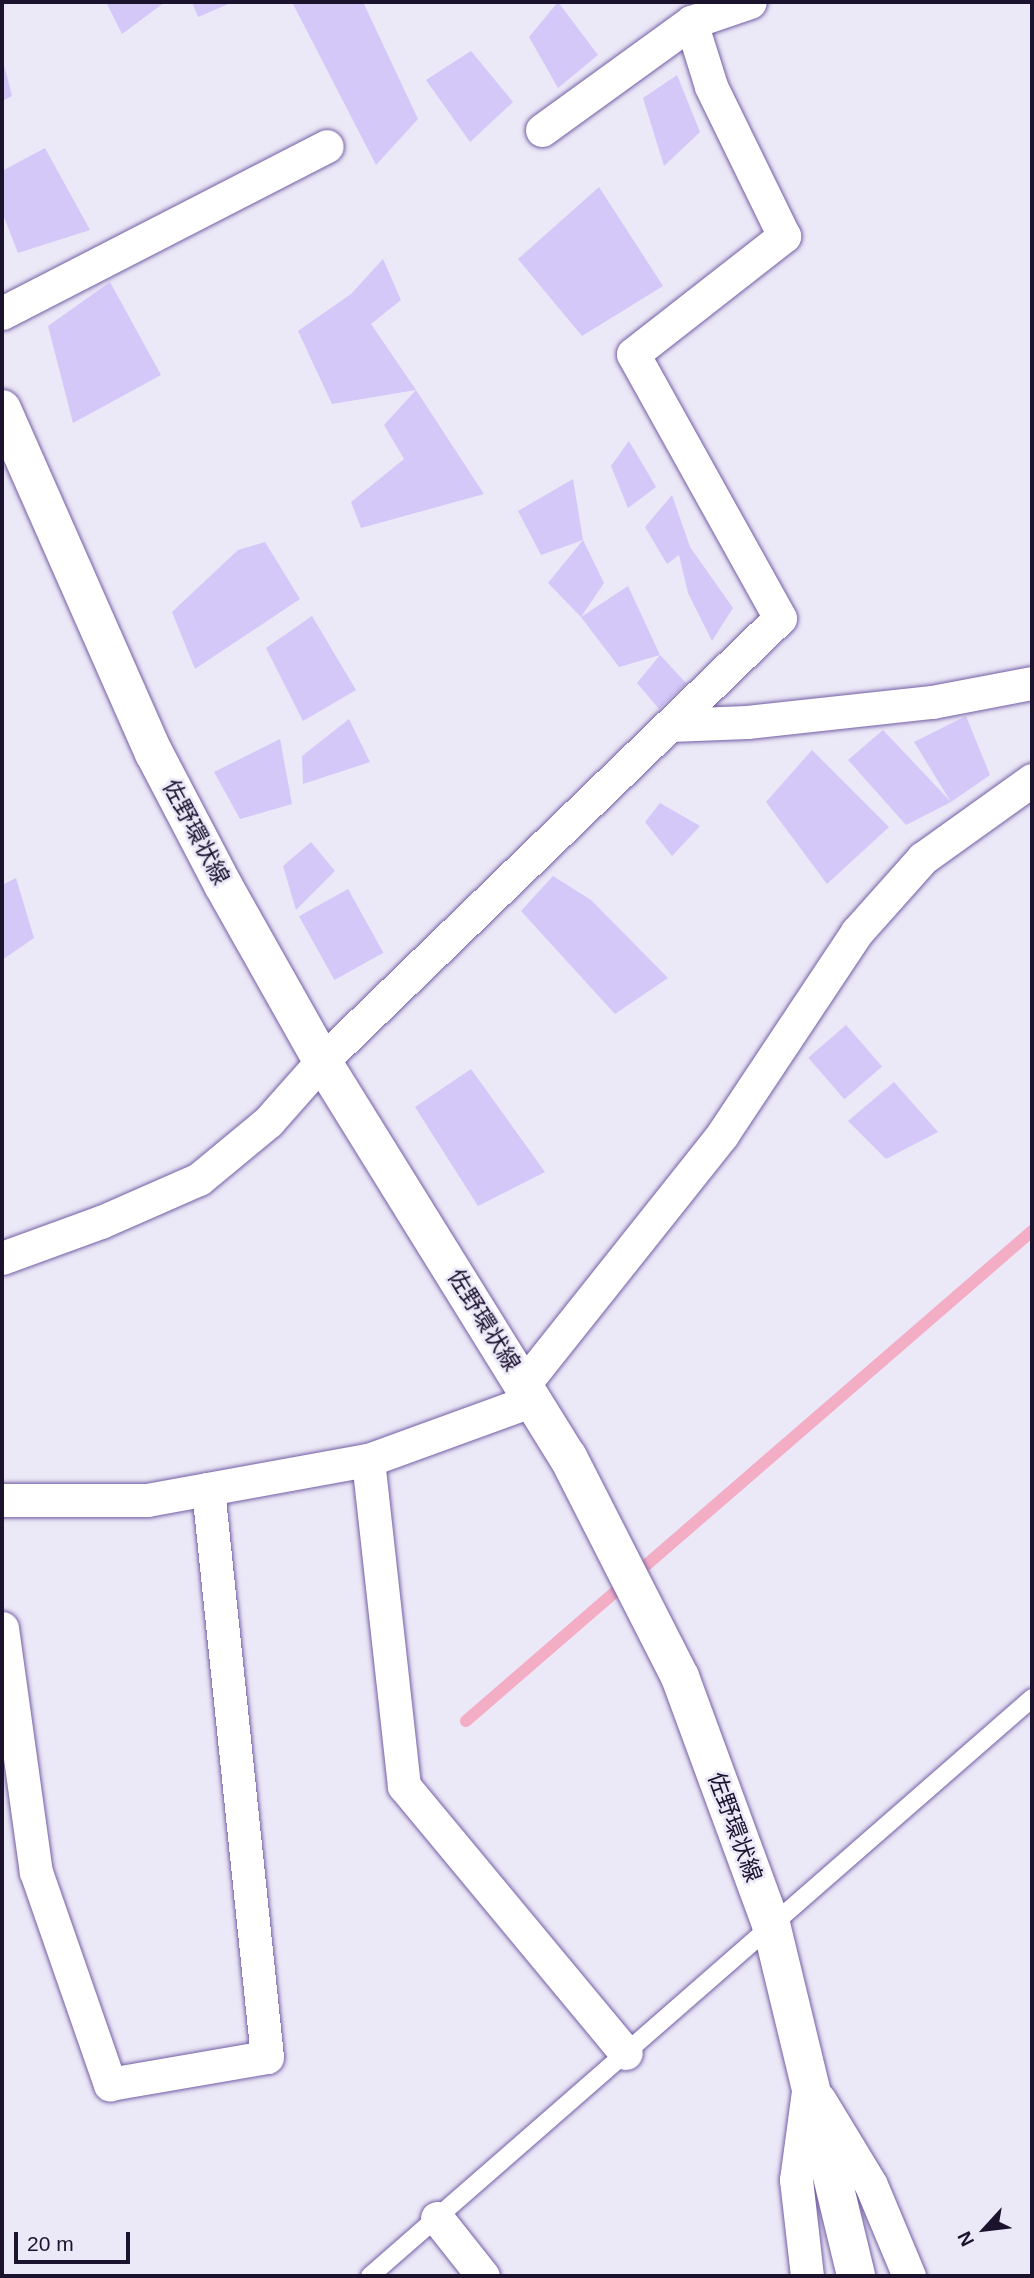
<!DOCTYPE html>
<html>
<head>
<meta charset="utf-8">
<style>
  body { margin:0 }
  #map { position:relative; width:1034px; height:2278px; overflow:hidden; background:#ebe8f7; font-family:Arial,"Noto Sans JP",sans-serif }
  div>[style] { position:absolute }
  .stream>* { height:12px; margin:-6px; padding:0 6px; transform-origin:6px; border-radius:6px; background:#f3adc5 }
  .building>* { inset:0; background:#d4c8f9; transform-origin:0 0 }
  .roads { filter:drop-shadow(0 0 2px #745fa5) drop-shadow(0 0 2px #745fa5) }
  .lane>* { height:18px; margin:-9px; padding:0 9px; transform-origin:9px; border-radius:9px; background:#fff }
  .street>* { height:33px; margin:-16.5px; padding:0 16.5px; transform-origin:16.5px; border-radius:16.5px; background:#fff }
  .secondary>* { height:38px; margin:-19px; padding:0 19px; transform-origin:19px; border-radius:19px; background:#fff }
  span { translate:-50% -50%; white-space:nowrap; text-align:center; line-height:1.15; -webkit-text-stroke:5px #ebe8f7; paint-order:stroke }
  .street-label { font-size:23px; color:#1b122e }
  .frame { position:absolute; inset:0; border:4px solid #1b122e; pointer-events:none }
  .north { position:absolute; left:950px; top:2194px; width:70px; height:70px; -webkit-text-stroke:5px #ebe8f7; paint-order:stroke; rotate:243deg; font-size:19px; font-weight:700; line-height:28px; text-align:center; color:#1b122e }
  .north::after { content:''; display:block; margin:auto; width:24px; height:32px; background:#1b122e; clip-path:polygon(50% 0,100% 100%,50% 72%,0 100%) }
  .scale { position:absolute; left:14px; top:2232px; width:116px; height:32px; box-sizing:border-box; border:4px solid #1b122e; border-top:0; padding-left:9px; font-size:21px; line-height:24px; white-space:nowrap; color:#1b122e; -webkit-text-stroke:5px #ebe8f7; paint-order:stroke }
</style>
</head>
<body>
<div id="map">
  <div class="stream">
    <div style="left:466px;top:1721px;width:749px;rotate:-40.88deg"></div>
  </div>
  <div class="building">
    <div style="clip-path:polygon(106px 2px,165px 2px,122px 34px)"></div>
    <div style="clip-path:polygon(192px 2px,233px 2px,198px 17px)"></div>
    <div style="clip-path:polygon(292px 2px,363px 2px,418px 119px,376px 165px)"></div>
    <div style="clip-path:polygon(558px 2px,598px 55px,558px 88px,529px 37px)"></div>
    <div style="clip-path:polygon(471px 51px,513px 102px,470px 142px,426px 80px)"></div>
    <div style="clip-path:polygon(2px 57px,12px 96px,2px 101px)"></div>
    <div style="clip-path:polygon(677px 75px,700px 132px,664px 166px,643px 98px)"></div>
    <div style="clip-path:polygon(45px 148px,90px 230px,18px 253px,2px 212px,2px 171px)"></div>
    <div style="clip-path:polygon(599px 187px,663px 286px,582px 336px,518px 259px)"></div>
    <div style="clip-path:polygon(383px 259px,401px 300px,371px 324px,416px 390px,484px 494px,361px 528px,351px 502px,404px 459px,384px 425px,416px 390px,332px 404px,298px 331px,351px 294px)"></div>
    <div style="clip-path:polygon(110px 282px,161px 375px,73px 423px,48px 326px)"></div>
    <div style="clip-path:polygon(629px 441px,656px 487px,628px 508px,611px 466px)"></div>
    <div style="clip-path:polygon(573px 479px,583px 540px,541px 555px,518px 511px)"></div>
    <div style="clip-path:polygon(672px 495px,690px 547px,733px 608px,712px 641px,688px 593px,679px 555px,667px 564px,645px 527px)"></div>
    <div style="clip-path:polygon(583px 540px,604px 583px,581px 617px,548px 583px)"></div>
    <div style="clip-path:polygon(265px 542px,300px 599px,195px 669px,172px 612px,238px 550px)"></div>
    <div style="clip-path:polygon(628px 586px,660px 655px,686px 683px,659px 709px,637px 683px,660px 655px,619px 667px,581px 617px)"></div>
    <div style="clip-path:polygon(312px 616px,356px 690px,303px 721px,266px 648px)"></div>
    <div style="clip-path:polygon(966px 716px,990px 775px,951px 802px,906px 825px,848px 760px,883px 730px,951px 802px,914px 742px)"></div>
    <div style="clip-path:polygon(349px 719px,370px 762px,303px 784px,302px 756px)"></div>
    <div style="clip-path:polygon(280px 739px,292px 804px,240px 819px,214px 772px)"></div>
    <div style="clip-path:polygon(812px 750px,889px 827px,827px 884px,766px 802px)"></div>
    <div style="clip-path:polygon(660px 803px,700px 826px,672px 856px,645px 822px)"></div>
    <div style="clip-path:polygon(311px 842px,335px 871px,296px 910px,283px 866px)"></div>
    <div style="clip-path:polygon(553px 876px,591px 900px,668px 978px,615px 1014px,521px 911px)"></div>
    <div style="clip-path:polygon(16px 878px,34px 938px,2px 960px,2px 885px)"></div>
    <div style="left:348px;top:889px;width:73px;height:56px;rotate:61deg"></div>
    <div style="left:846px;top:1025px;width:55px;height:50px;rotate:49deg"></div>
    <div style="clip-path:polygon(471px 1069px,545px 1172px,478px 1206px,415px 1107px)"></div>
    <div style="clip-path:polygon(894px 1082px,938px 1132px,886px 1159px,848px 1121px)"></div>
  </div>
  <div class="roads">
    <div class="lane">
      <div style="left:370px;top:2276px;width:879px;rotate:-41.12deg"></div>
    </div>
    <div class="street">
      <div style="left:542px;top:130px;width:184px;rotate:-35.9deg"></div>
      <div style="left:691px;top:22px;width:62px;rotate:-18.7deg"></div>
      <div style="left:2px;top:313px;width:365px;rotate:-27.2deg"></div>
      <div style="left:670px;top:725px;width:77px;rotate:-2.2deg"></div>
      <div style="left:747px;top:722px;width:186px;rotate:-6.2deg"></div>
      <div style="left:932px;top:702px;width:102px;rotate:-10.8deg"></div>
      <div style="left:2px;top:1258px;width:105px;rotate:-20deg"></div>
      <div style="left:101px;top:1222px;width:107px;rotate:-23.7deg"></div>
      <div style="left:199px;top:1179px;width:89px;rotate:-39.6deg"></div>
      <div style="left:268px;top:1122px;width:81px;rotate:-48.5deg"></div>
      <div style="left:322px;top:1061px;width:637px;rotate:-44.05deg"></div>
      <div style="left:780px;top:618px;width:302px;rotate:-119.1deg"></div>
      <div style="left:633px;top:354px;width:192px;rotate:-38deg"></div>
      <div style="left:784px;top:236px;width:167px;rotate:-116deg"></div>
      <div style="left:711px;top:86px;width:67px;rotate:-107.4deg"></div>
      <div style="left:524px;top:1384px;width:318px;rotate:-51.5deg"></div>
      <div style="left:722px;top:1135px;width:244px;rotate:-56.4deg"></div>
      <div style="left:857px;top:932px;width:99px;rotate:-48.3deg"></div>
      <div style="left:923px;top:858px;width:134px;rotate:-35.6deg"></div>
      <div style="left:368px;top:1460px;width:328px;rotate:83.7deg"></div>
      <div style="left:404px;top:1786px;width:347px;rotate:50.3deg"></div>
      <div style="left:2px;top:1500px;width:145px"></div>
      <div style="left:147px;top:1500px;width:225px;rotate:-10.3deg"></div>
      <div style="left:368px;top:1460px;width:176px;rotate:-20deg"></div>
      <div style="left:2px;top:1628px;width:246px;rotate:82.1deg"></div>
      <div style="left:36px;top:1872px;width:225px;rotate:70.8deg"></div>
      <div style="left:110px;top:2084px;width:159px;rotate:-9.8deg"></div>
      <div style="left:267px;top:2057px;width:571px;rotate:-95.93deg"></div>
      <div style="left:819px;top:2099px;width:100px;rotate:58.8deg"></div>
      <div style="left:871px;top:2185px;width:99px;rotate:67.3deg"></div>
      <div style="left:437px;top:2218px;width:74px;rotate:51.6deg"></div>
      <div style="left:807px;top:2276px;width:97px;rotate:-96.5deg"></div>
      <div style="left:796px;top:2180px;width:90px;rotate:-82.3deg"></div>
    </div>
    <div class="secondary">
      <div style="left:2px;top:409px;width:376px;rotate:66.2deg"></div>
      <div style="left:154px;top:753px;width:149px;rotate:62.4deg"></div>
      <div style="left:223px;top:885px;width:202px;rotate:60.6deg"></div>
      <div style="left:322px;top:1061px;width:466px;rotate:58.2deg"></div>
      <div style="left:568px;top:1457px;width:247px;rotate:63deg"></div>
      <div style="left:680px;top:1677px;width:263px;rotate:69.8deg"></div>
      <div style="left:771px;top:1924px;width:362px;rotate:76.4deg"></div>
    </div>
  </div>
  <div class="street-label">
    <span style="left:196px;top:832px;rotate:62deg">佐野環状線</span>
    <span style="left:484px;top:1320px;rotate:58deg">佐野環状線</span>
    <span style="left:735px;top:1827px;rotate:70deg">佐野環状線</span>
  </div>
  <div class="frame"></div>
  <div class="north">N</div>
  <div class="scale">20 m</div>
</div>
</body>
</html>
